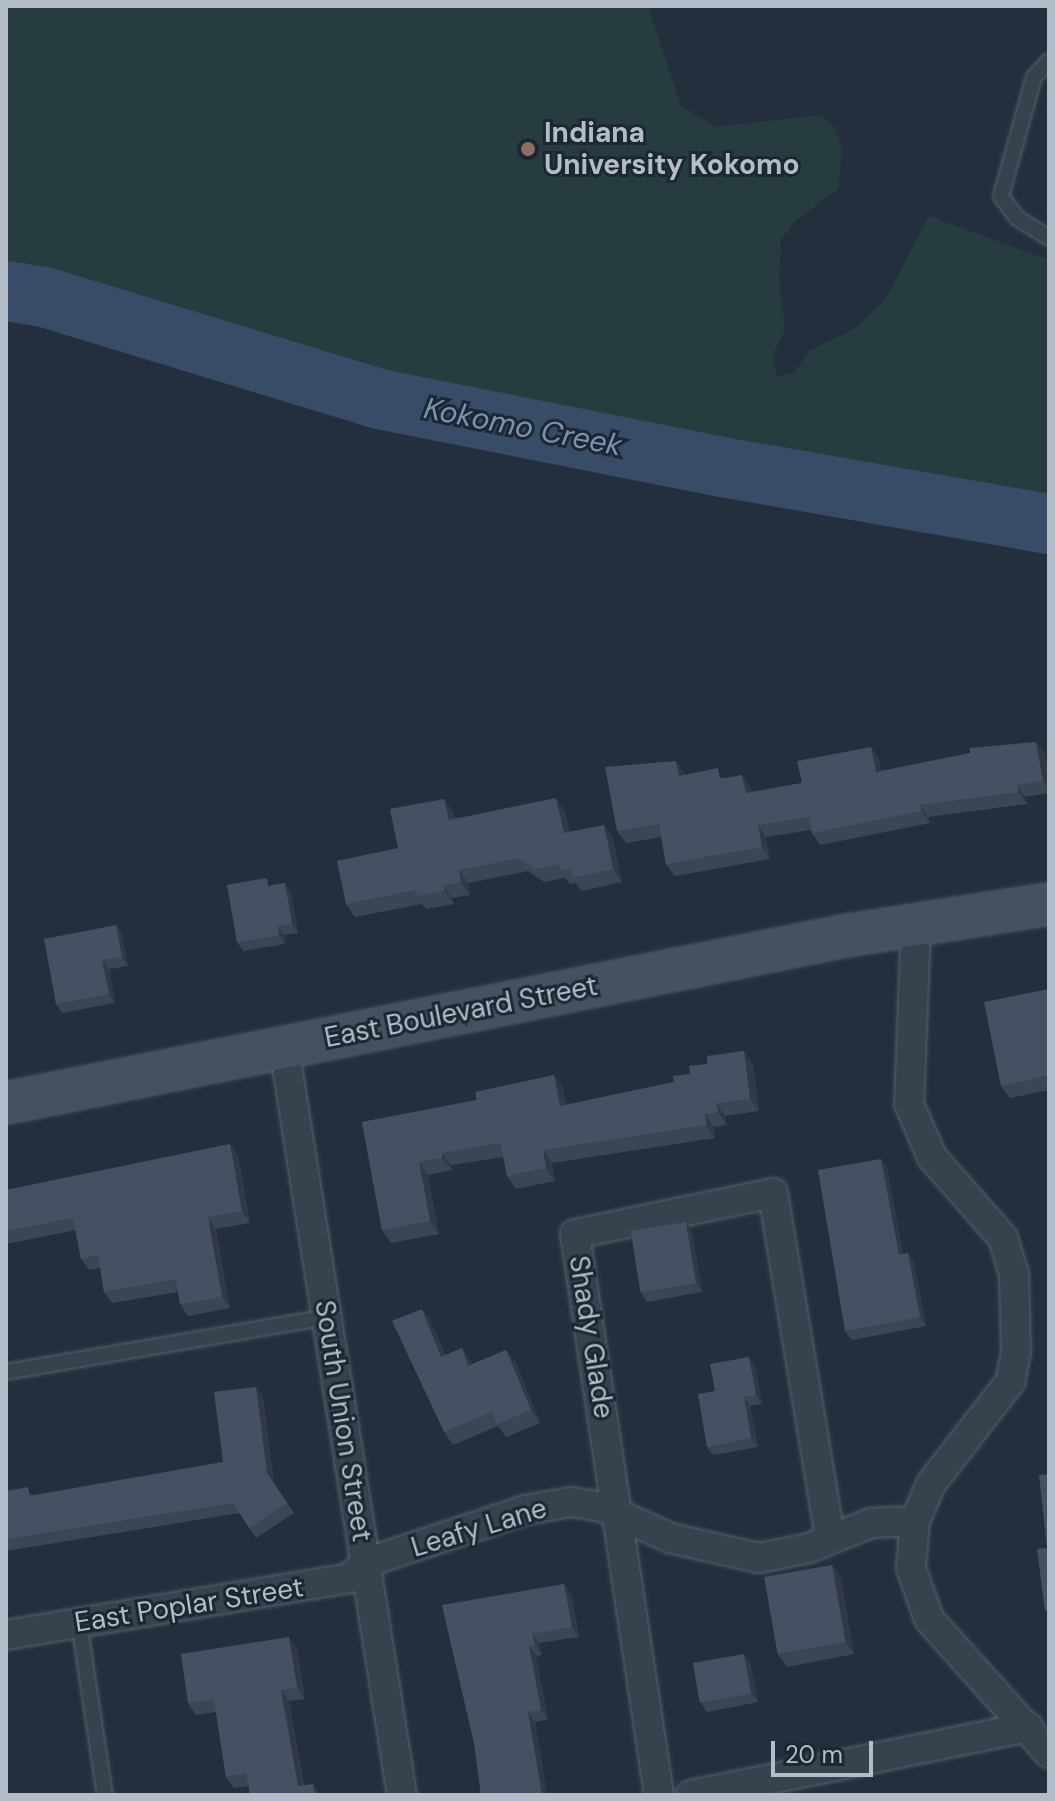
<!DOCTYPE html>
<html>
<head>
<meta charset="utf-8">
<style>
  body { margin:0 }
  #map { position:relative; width:1055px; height:1801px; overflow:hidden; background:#242f3e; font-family:"DM Sans",sans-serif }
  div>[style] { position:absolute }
  .green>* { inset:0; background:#263c3f }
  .river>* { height:60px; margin:-30px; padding:0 30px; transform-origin:30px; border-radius:30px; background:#394c67 }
  .roads { filter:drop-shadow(0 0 2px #565f6c) drop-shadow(0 0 2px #565f6c) }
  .lane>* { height:14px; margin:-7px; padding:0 7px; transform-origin:7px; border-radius:7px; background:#38414e }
  .street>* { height:28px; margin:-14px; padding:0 14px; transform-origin:14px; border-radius:14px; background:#38414e }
  .secondary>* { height:40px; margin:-20px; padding:0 20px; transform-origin:20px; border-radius:20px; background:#465061 }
  .wall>* { inset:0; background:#3b4654 }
  .shaded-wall>* { inset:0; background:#303945 }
  .building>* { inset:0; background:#455162; transform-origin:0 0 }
  .dots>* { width:22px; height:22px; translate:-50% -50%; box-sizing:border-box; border:4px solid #1d2633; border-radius:50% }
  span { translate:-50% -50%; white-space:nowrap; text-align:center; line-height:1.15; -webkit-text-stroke:6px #1d2633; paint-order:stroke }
  .poi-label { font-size:28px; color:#b4bcc9; font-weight:700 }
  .left { translate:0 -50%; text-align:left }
  .street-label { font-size:28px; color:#b4bcc9 }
  .water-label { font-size:30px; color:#7c92b1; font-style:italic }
  .frame { position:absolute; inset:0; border:8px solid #b4bcc9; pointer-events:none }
  .scale { position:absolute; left:771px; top:1741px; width:102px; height:36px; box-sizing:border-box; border:4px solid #b4bcc9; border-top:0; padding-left:10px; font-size:24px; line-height:28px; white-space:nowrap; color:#b4bcc9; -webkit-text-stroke:6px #1d2633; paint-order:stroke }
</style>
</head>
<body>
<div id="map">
  <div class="green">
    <div style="clip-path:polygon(6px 6px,648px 6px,681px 106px,716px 127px,821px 115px,835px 128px,842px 150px,838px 189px,795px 221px,781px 239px,779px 280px,785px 329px,773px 356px,777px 376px,794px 373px,809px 351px,854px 329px,885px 300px,929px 216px,1049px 260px,1049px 524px,722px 467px,379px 399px,44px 297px,6px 291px)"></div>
  </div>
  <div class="river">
    <div style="left:6px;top:291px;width:38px;rotate:9deg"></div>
    <div style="left:44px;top:297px;width:350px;rotate:16.9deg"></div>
    <div style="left:379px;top:399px;width:350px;rotate:11.2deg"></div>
    <div style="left:722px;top:467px;width:332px;rotate:9.9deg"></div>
  </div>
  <div class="roads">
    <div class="lane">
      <div style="left:1049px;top:61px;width:22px;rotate:133deg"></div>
      <div style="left:1034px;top:77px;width:123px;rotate:105.5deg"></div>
      <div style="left:1001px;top:196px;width:27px;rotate:54deg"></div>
      <div style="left:1017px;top:218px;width:38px;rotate:32deg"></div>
      <div style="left:6px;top:1372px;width:326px;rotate:-9.7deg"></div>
      <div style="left:79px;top:1622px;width:175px;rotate:81.5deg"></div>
    </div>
    <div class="street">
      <div style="left:916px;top:925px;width:179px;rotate:92.2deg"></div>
      <div style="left:909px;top:1104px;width:58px;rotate:66.5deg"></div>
      <div style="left:932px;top:1157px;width:108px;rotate:48.8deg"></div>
      <div style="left:1003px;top:1238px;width:38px;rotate:73deg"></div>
      <div style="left:1014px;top:1274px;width:78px;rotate:88.5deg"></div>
      <div style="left:1016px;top:1352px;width:31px;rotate:101deg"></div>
      <div style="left:1010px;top:1382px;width:129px;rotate:127.8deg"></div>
      <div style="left:931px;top:1484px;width:40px;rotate:113.4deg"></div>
      <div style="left:915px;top:1521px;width:47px;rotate:94.9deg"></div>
      <div style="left:911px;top:1568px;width:54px;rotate:70.6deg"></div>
      <div style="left:929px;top:1619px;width:180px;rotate:48.2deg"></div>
      <div style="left:284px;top:1047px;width:757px;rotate:81.04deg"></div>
      <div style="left:6px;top:1635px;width:349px;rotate:-9.4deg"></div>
      <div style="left:350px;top:1578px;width:21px;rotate:-45deg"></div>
      <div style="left:365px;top:1563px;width:169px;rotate:-18.3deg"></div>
      <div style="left:525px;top:1510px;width:47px;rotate:-9.9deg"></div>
      <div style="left:571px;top:1502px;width:31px;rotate:9deg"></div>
      <div style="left:602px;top:1507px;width:75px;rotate:24.5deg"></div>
      <div style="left:670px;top:1538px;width:91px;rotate:12.7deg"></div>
      <div style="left:759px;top:1558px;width:51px;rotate:-11.3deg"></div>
      <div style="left:809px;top:1548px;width:67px;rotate:-22deg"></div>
      <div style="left:871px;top:1523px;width:44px;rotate:-2.6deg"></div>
      <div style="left:659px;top:1795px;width:567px;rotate:-98.52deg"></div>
      <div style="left:575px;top:1234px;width:202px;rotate:-11.7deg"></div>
      <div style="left:773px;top:1193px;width:350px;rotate:80.6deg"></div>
      <div style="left:691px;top:1795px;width:344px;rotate:-11.4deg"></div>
    </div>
    <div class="secondary">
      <div style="left:6px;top:1103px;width:855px;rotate:-11.26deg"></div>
      <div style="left:845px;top:936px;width:206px;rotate:-8.9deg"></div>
    </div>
  </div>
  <div class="wall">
    <div style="clip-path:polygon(871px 747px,879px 759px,881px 771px,1045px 754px,1049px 778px,1049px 793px,1025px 797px,1027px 804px,928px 817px,930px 823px,820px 845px,812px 833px,811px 830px,766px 837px,770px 859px,675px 876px,666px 864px,661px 837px,626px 843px,617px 831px,684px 773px,685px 775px,725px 778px,751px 787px,752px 792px,802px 783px)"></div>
    <div style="clip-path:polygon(444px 799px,453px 812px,455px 818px,565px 811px,570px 832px,613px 838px,622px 882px,582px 891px,576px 883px,570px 884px,565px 878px,544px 882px,528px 871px,468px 883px,470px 895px,452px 898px,454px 904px,426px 909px,422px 904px,355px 917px,346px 904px)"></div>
    <div style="clip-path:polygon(272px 886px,291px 892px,298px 933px,284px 935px,285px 944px,243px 951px,237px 942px)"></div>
    <div style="clip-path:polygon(116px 925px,122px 934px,128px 966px,109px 969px,115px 1003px,62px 1013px,56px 1004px)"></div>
    <div style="clip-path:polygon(1049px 989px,1049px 1090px,1010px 1098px,1001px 1086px)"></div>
    <div style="clip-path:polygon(744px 1051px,753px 1064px,759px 1111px,725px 1116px,727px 1125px,714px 1127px,715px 1138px,552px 1163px,555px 1181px,516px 1189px,507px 1176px,503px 1157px,451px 1165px,452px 1170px,428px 1175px,439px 1234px,391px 1243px,382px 1230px,362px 1122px,477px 1100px,554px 1075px,563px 1088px,566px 1105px,674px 1082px,707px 1064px)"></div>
    <div style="clip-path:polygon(230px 1144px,238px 1155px,250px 1223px,216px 1229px,230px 1308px,188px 1316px,180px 1304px,178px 1292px,112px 1303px,104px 1292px,100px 1268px,89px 1270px,81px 1259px,76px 1230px,6px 1244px,6px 1190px)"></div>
    <div style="clip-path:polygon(881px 1159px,887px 1167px,903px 1254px,914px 1262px,926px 1326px,852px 1340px,845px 1331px)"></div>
    <div style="clip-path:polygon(692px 1231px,702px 1292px,647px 1302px,641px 1293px)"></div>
    <div style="clip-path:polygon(431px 1322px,445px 1355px,462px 1348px,472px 1364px,506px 1350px,516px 1363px,540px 1423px,506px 1437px,498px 1426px,453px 1445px,444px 1432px)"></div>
    <div style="clip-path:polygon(755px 1366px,762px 1404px,750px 1406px,758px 1447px,713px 1455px,707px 1447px,715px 1391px)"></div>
    <div style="clip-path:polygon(263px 1397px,274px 1483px,294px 1513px,256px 1538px,240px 1513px,6px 1551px,6px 1491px,34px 1495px,223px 1462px)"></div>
    <div style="clip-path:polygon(832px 1565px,841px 1578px,854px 1654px,787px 1667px,778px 1654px)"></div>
    <div style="clip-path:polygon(571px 1593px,579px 1637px,539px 1643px,542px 1655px,536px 1656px,548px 1719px,535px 1722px,547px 1795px,481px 1795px,474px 1743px,442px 1605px)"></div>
    <div style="clip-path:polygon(297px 1649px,305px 1699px,289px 1701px,304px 1785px,321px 1795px,248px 1786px,234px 1788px,226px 1777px,216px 1712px,196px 1715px,188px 1703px)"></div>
    <div style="clip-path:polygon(750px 1662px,758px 1702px,707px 1712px,701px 1703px)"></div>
  </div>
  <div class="shaded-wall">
    <div style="clip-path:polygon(1036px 742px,1045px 754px,1049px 778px,1049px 789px,1043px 781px)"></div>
    <div style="clip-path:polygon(871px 747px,879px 759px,884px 784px,876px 772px)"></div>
    <div style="clip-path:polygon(676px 761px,684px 773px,687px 788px,679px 776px)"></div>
    <div style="clip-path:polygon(742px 775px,751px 787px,755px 805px,746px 793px)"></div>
    <div style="clip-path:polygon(1017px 785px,1025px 797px,1027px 804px,1018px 792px)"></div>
    <div style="clip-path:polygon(556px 798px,565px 811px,573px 846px,564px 833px)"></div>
    <div style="clip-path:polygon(444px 799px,453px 812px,458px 833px,449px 820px)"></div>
    <div style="clip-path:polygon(920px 805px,928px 817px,930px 823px,921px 811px)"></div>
    <div style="clip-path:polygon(604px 825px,613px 838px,622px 882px,613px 869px)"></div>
    <div style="clip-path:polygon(758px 825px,766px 837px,770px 859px,762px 847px)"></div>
    <div style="clip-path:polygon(459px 870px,468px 883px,470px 895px,461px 882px)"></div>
    <div style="clip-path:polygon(285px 883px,291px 892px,298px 933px,292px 924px)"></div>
    <div style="clip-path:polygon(443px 885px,452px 898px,454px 904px,445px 891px)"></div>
    <div style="clip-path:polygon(116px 925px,122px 934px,128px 966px,122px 957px)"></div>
    <div style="clip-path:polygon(278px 926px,284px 935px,285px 944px,279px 935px)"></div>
    <div style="clip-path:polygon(102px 960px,109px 969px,115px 1003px,109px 994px)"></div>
    <div style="clip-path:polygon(744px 1051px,753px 1064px,759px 1111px,750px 1099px)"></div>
    <div style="clip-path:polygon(554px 1075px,563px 1088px,569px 1119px,560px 1106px)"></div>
    <div style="clip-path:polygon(716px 1103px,725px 1116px,727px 1125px,718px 1112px)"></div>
    <div style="clip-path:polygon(705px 1114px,714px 1127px,715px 1138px,706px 1125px)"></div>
    <div style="clip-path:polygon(230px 1144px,238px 1155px,250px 1223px,242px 1211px)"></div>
    <div style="clip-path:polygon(543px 1150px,552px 1163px,555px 1181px,546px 1168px)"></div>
    <div style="clip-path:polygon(442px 1153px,451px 1165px,452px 1170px,442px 1158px)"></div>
    <div style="clip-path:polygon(881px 1159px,887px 1167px,905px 1264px,899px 1255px)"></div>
    <div style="clip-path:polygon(419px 1162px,428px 1175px,439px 1234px,430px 1221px)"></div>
    <div style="clip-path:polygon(208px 1217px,216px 1229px,230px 1308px,222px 1297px)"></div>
    <div style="clip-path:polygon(686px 1222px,692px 1231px,702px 1292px,696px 1283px)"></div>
    <div style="clip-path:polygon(908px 1253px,914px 1262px,926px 1326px,920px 1317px)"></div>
    <div style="clip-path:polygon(422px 1309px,431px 1322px,450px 1370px,441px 1357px)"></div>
    <div style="clip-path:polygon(462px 1348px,471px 1361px,478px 1378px,468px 1366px)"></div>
    <div style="clip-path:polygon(506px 1350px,516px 1363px,540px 1423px,531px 1410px)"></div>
    <div style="clip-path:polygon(749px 1357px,755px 1366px,762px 1404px,756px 1395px)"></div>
    <div style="clip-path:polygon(256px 1387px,263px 1397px,274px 1483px,294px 1513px,267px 1473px)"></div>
    <div style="clip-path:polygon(744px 1397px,750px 1406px,758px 1447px,751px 1438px)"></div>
    <div style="clip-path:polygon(832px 1565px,841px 1578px,854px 1654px,845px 1642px)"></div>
    <div style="clip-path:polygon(564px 1584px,571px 1593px,579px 1637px,572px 1627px)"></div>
    <div style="clip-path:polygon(532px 1634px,539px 1643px,542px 1655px,535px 1645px)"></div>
    <div style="clip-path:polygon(289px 1637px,297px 1649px,305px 1699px,297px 1687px)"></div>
    <div style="clip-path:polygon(529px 1646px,536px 1656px,548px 1719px,541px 1710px)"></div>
    <div style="clip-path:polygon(744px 1654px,750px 1662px,758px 1702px,751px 1693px)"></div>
    <div style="clip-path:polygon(281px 1690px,289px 1701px,305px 1795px,298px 1786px)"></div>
    <div style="clip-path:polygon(528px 1712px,535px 1722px,547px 1795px,542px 1795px)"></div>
    <div style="clip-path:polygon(313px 1784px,321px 1795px,315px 1795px)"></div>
  </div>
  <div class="building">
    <div style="clip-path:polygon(1036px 742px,1043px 781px,1017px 785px,1018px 792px,920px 805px,921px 811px,812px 833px,809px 817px,758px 825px,762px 847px,666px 864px,659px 824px,617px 831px,605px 767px,676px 761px,679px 776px,718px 768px,720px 779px,742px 775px,746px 793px,802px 783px,797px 761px,871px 747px,876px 772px,970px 753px,970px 748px)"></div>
    <div style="clip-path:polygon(556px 798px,564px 833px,604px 825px,613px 869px,573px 878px,571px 869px,561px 871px,559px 864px,535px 869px,519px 858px,459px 870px,461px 882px,443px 885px,445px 891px,417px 896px,416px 890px,346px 904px,337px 861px,398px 848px,390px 809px,444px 799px,449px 820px)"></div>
    <div style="clip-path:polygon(267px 878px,268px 886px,285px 883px,292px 924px,278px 926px,279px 935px,237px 942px,227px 885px)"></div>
    <div style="clip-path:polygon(116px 925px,122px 957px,102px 960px,109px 994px,56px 1004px,44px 939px)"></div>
    <div style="clip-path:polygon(1049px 989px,1049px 1075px,1001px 1086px,984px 1002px)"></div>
    <div style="clip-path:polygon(744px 1051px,750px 1099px,716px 1103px,718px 1112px,705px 1114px,706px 1125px,543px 1150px,546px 1168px,507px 1176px,501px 1143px,442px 1153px,442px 1158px,419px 1162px,430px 1221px,382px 1230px,362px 1122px,477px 1100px,475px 1092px,554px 1075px,560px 1106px,674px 1082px,673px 1076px,690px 1074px,689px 1066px,707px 1064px,707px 1056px)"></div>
    <div style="clip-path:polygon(230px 1144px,242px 1211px,208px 1217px,222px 1297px,180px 1304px,176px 1279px,104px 1292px,98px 1255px,81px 1259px,73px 1218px,6px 1231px,6px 1190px)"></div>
    <div style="clip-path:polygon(881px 1159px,899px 1255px,908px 1253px,920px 1317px,845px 1331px,818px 1170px)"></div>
    <div style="left:686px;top:1222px;width:62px;height:56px;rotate:81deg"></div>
    <div style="clip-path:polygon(422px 1309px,441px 1357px,462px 1348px,468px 1366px,506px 1350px,531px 1410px,497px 1424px,492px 1412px,444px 1432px,392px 1321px)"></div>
    <div style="clip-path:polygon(749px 1357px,756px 1395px,744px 1397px,751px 1438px,707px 1447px,698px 1394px,715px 1391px,710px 1364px)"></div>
    <div style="clip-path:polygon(256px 1387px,267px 1473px,287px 1503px,249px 1528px,233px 1503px,6px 1539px,6px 1491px,28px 1487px,30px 1496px,223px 1462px,214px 1392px)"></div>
    <div style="clip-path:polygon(1049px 1474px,1049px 1610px,1045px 1611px,1037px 1549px,1047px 1548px,1039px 1475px)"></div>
    <div style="left:832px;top:1565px;width:78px;height:69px;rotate:80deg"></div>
    <div style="clip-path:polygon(564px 1584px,572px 1627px,532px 1634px,535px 1645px,529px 1646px,541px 1710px,528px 1712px,542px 1795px,481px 1795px,474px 1743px,442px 1605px)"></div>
    <div style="clip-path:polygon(289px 1637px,297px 1687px,281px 1690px,298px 1786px,313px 1784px,315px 1795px,250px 1795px,246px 1773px,226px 1777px,214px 1700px,188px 1703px,181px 1654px)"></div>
    <div style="left:744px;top:1654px;width:40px;height:52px;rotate:80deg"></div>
  </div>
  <div class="dots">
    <div style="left:528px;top:149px;background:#8d6e63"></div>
  </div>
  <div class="poi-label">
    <span class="left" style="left:544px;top:149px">Indiana<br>University Kokomo</span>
  </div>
  <div class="street-label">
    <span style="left:461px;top:1012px;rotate:-11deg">East Boulevard Street</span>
    <span style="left:591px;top:1337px;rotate:81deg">Shady Glade</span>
    <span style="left:343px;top:1421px;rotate:81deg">South Union Street</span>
    <span style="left:479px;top:1528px;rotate:-17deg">Leafy Lane</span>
    <span style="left:189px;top:1605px;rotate:-9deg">East Poplar Street</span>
  </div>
  <div class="water-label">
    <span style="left:523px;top:427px;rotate:11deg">Kokomo Creek</span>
  </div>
  <div class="frame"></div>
  <div class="scale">20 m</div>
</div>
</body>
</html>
